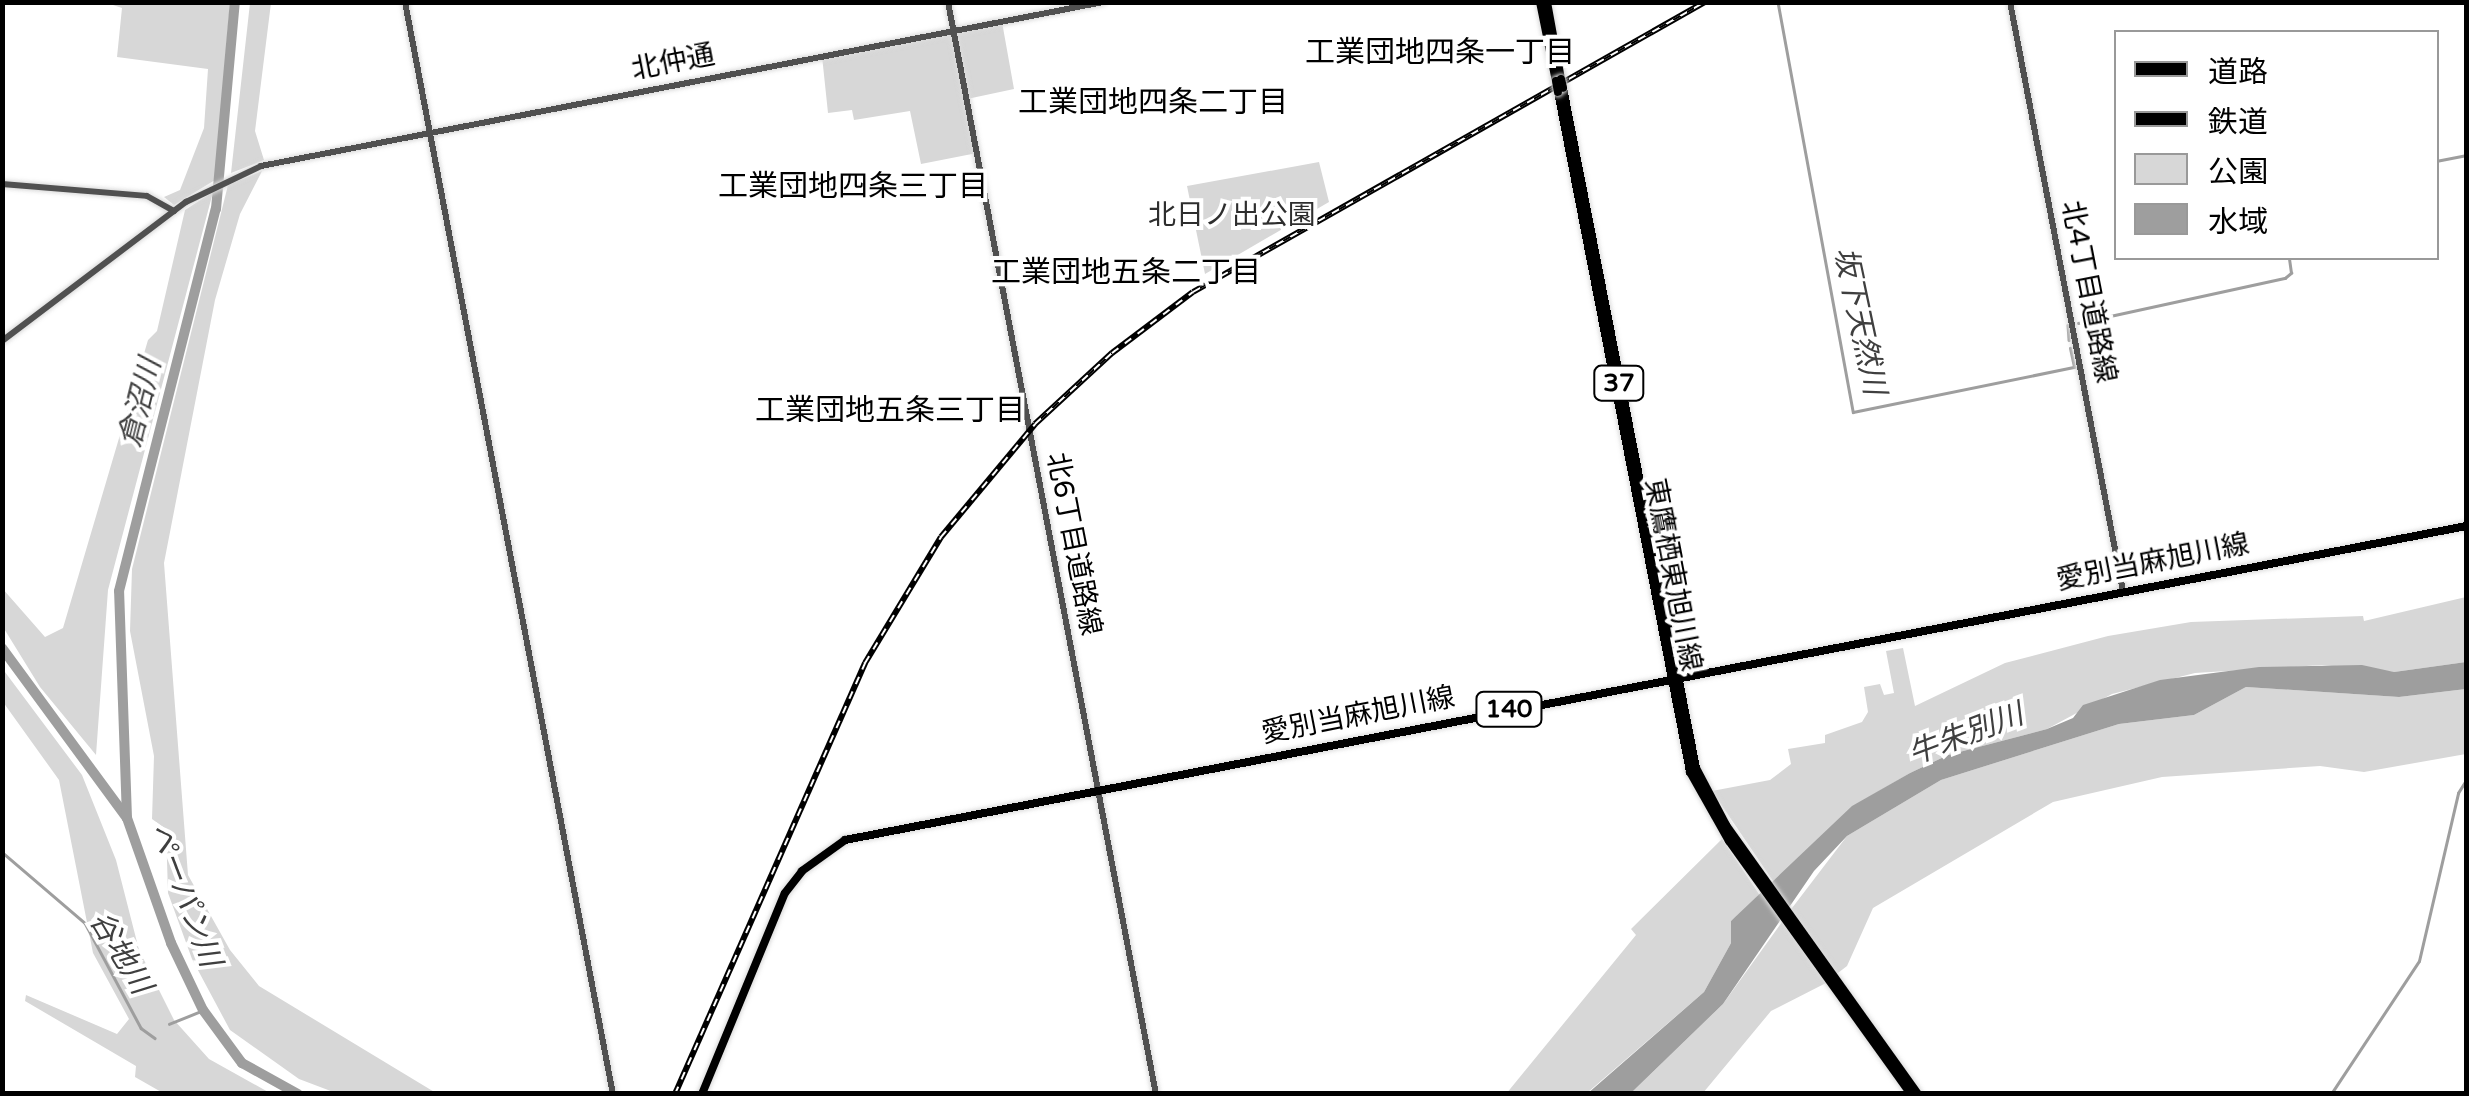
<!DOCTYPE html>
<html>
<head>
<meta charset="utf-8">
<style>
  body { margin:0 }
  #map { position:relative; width:2469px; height:1096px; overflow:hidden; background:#fff; font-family:"Varela Round","Noto Sans JP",sans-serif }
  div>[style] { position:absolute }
  .green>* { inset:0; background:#d7d7d7 }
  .water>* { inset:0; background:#9e9e9e }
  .stream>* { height:2.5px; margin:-1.25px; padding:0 1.25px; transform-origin:1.25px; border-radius:1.25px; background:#9e9e9e }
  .river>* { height:10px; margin:-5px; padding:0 5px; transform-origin:5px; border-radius:5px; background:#9e9e9e }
  .roads { filter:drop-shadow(0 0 2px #dbdbdb) drop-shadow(0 0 2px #dbdbdb) }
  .tertiary>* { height:6px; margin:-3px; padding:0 3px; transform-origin:3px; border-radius:3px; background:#505050 }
  .primary>* { height:8px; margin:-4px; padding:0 4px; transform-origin:4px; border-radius:4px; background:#000 }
  .rail>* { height:6px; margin-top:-3px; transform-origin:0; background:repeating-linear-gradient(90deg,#fff 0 8px,#000 0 16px); box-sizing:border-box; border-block:2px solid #000 }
  .bridges { filter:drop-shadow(0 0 2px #dbdbdb) drop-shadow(0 0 2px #dbdbdb) }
  .primary-bridge>* { height:8px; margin:-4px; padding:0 4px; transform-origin:4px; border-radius:4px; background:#000 }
  span { translate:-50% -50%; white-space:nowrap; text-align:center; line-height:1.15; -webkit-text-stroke:8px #fff; paint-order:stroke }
  .shield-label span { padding:2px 8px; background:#fff; border:2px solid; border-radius:8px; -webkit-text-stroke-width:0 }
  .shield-label { font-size:25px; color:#000; font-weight:700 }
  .street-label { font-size:28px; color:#000 }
  .park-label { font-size:28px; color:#2e2e2e }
  .neighbourhood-label { font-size:30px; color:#000 }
  .water-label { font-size:30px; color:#3f3f3f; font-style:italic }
  .frame { position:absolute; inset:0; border:5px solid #000; pointer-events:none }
  .legend { position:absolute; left:2114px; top:30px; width:325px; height:230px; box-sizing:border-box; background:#fff; border:2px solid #999; margin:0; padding:12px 18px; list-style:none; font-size:30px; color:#000 }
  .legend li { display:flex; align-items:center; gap:20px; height:50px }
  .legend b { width:50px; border:2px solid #999 }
</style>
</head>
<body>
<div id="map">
  <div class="green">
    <div style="clip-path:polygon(107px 3px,230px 3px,215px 180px,174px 205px,164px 197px,180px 190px,204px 128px,208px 69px,117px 57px,122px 8px)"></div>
    <div style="clip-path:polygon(250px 3px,271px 3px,255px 131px,264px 160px,231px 173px)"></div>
    <div style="clip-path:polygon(1002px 22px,1014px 89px,967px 99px,977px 153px,921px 164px,910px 111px,854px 120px,852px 110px,828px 113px,822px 56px)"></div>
    <div style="clip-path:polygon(1319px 162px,1329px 202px,1205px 274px,1187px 186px)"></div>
    <div style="clip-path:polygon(262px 171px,240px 214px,215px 300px,164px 563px,188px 875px,230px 950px,259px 986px,436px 1093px,336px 1093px,299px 1079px,230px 1030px,192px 959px,168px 893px,166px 829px,152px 819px,154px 756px,130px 631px,132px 569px,228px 185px)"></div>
    <div style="clip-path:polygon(213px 192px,108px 590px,96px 755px,40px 687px,3px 627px,2px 588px,45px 637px,63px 628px,148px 340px,157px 331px,185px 210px)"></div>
    <div style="clip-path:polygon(2466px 597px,2466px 662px,2394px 672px,2322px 665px,2195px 673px,2112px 694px,2047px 729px,1948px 755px,1910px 773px,1852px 807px,1775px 884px,1712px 791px,1770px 780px,1791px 764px,1788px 749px,1825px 743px,1825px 735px,1862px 722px,1868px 712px,1864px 687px,1880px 684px,1884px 695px,1894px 693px,1886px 651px,1903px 648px,1915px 706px,2005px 663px,2108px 636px,2191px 622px,2363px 616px,2364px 621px)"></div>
    <div style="clip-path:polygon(2px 668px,82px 775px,116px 860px,139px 950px,174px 1020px,209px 1059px,270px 1093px,163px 1093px,135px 1077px,136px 1066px,25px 1001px,26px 995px,117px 1034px,129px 1019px,93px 953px,59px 780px,3px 702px)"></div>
    <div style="clip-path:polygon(2246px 687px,2399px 697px,2466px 689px,2466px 754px,2364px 772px,2320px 766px,2162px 777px,2053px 802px,1873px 908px,1847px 966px,1834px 976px,1789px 912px,1847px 836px,1941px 780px,2119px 724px,2194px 715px)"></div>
    <div style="clip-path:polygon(1722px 839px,1761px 897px,1731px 921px,1731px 943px,1704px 992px,1587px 1093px,1506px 1094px,1636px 935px,1631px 929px)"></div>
    <div style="clip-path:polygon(1782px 922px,1826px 983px,1771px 1011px,1703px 1093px,1630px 1094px,1723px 1004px)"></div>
  </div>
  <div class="water">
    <div style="clip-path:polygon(2466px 662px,2466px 689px,2399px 697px,2246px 687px,2194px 715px,2119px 724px,1941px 780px,1847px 836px,1814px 871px,1723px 1004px,1631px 1093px,1587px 1094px,1704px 992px,1731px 943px,1731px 921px,1852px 806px,1910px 773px,1948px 755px,2047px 729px,2073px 718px,2083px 705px,2160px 680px,2259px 667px,2362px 665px,2394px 672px)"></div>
  </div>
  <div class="stream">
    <div style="left:1778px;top:2px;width:417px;rotate:79.6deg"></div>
    <div style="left:1853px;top:412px;width:226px;rotate:-11.5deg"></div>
    <div style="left:2074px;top:367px;width:19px;rotate:-102deg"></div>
    <div style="left:2436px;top:161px;width:31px;rotate:-11deg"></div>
    <div style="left:2078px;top:323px;width:212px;rotate:-12.3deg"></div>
    <div style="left:2285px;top:278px;width:8px;rotate:-40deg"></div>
    <div style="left:2291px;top:273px;width:15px;rotate:-98deg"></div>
    <div style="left:2068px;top:325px;width:15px;rotate:86deg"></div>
    <div style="left:2px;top:852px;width:109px;rotate:40.5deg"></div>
    <div style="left:85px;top:923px;width:119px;rotate:61.9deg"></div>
    <div style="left:141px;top:1028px;width:17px;rotate:36deg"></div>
    <div style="left:169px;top:1024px;width:37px;rotate:-22deg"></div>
    <div style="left:2331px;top:1094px;width:159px;rotate:-56.5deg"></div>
    <div style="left:2419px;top:961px;width:172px;rotate:-76.9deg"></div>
    <div style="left:2458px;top:793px;width:15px;rotate:-58deg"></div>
  </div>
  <div class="river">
    <div style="left:2px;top:648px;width:211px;rotate:53.7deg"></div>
    <div style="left:127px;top:818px;width:133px;rotate:70.6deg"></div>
    <div style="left:171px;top:943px;width:74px;rotate:64.5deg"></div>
    <div style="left:203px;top:1010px;width:66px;rotate:53.7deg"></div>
    <div style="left:242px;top:1063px;width:64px;rotate:29deg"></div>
    <div style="left:127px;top:818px;width:227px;rotate:-92deg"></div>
    <div style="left:119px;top:591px;width:394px;rotate:-75.8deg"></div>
    <div style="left:216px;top:209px;width:208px;rotate:-84.8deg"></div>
  </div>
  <div class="roads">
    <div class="tertiary">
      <div style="left:405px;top:2px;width:1112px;rotate:79.22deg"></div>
      <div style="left:948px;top:2px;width:1112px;rotate:79.22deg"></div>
      <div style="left:2010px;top:2px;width:600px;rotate:79.14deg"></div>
      <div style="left:2px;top:184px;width:145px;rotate:4.7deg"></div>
      <div style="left:147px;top:196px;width:31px;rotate:29deg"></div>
      <div style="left:2px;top:341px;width:231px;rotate:-37.1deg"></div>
      <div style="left:186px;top:202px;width:83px;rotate:-25.6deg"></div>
      <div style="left:261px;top:166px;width:858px;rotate:-11.02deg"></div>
    </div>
    <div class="primary">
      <div style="left:1540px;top:2px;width:81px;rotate:78.6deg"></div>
      <div style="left:1547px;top:2px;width:78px;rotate:79.7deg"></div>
      <div style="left:1563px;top:88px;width:693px;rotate:78.93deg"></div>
      <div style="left:1696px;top:768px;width:64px;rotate:62.2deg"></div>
      <div style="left:1726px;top:825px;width:330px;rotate:54.5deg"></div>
      <div style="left:1558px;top:92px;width:693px;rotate:79.01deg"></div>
      <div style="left:1690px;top:772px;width:79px;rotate:60.5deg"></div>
      <div style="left:1729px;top:841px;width:312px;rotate:54.3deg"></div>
      <div style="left:702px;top:1094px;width:217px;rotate:-67.6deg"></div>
      <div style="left:785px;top:893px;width:28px;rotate:-52deg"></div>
      <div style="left:802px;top:871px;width:53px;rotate:-35.8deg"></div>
      <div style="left:845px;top:840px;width:1651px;rotate:-10.96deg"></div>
    </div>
  </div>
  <div class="rail">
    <div style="left:675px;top:1094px;width:471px;rotate:-66.2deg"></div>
    <div style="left:865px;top:663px;width:147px;rotate:-58.9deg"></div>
    <div style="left:941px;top:537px;width:147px;rotate:-50.2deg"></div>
    <div style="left:1035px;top:424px;width:105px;rotate:-42.7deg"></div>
    <div style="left:1112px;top:353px;width:101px;rotate:-37deg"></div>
    <div style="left:1193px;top:292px;width:588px;rotate:-29.53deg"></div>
  </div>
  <div class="bridges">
    <div class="primary-bridge">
      <div style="left:1561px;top:79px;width:9px;rotate:77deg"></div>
      <div style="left:1556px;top:81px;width:11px;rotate:80deg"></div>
    </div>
  </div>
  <div class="shield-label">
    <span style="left:1619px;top:383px">37</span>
    <span style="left:1509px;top:709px">140</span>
  </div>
  <div class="street-label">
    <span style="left:673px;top:62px;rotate:-11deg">北仲通</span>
    <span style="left:2089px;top:292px;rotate:79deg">北4丁目道路線</span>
    <span style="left:1074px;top:544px;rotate:79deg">北6丁目道路線</span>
    <span style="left:2153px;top:562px;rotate:-11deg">愛別当麻旭川線</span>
    <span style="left:1673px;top:575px;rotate:79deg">東鷹栖東旭川線</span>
    <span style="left:1358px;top:715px;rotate:-11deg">愛別当麻旭川線</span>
  </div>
  <div class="park-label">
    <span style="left:1232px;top:215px">北日ノ出公園</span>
  </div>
  <div class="neighbourhood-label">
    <span style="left:1440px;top:53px">工業団地四条一丁目</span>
    <span style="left:1153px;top:103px">工業団地四条二丁目</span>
    <span style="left:853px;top:187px">工業団地四条三丁目</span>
    <span style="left:1126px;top:273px">工業団地五条二丁目</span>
    <span style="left:890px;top:411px">工業団地五条三丁目</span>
  </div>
  <div class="water-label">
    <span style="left:1859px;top:321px;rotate:78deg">坂下天然川</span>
    <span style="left:141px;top:403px;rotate:-76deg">倉沼川</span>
    <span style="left:1966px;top:735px;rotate:-21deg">牛朱別川</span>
    <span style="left:184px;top:895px;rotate:69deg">ペーパン川</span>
    <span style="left:120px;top:953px;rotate:59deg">谷地川</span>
  </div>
  <div class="frame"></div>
  <ul class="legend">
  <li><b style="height:12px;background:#000"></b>道路</li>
  <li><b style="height:12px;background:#000"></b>鉄道</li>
  <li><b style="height:28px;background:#d7d7d7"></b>公園</li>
  <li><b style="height:28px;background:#9e9e9e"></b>水域</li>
  </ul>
</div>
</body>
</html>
